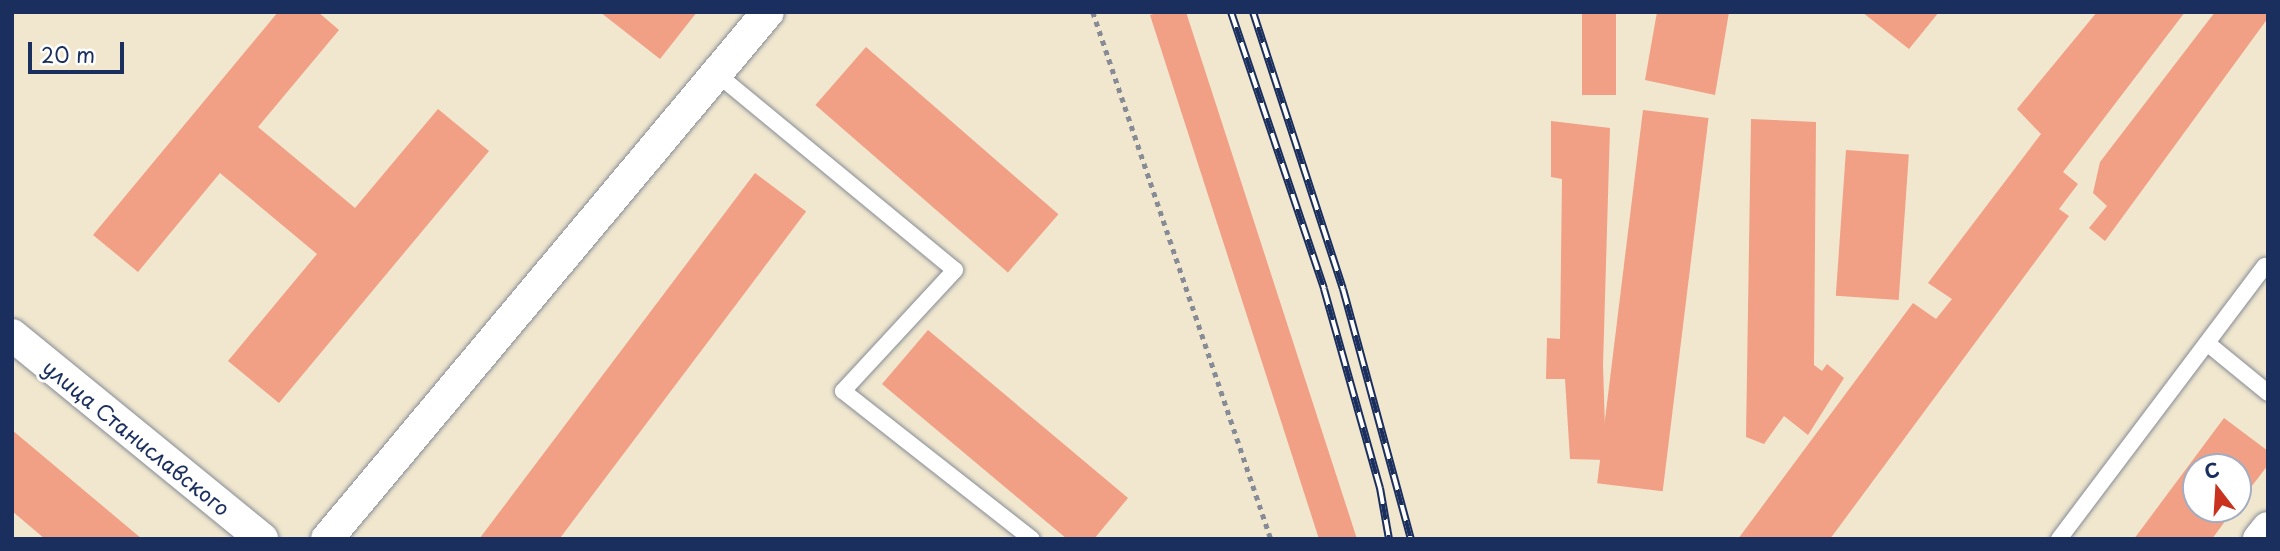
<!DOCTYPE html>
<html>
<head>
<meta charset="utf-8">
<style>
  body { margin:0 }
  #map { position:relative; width:2280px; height:551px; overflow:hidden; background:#f0e7ce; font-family:"Playpen Sans",sans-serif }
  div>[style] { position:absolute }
  .building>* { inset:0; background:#f19f85; transform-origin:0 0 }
  .path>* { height:4.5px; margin-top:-2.25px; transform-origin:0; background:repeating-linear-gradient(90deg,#868b96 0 5px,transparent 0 10px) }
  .roads { filter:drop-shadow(0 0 2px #868b96) drop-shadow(0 0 2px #868b96) }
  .service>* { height:16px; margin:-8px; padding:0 8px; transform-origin:8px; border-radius:8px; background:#fff }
  .minor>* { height:32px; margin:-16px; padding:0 16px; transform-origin:16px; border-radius:16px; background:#fff }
  .rail>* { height:8px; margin-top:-4px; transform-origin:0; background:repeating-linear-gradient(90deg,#fff 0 16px,#1b2f5e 0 32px); box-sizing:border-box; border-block:2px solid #1b2f5e }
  span { translate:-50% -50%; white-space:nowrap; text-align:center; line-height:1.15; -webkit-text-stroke:6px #fff; paint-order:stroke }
  .street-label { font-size:21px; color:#1b2f5e }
  .frame { position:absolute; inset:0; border:14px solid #1b2f5e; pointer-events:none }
  .north { position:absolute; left:2182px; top:453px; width:70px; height:70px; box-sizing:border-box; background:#fff; border:2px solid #a4acbf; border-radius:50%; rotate:343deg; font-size:19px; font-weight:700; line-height:28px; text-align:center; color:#1b2f5e }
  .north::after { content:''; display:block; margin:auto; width:24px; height:32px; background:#c8321e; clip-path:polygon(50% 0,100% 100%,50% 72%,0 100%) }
  .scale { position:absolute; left:28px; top:42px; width:96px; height:32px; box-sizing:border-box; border:4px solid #1b2f5e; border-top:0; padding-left:9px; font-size:21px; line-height:24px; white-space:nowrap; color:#1b2f5e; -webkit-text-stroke:5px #fff; paint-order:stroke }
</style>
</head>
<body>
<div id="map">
  <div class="building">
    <div style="clip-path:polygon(278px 12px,318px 12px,339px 30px,258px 127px,355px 208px,438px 109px,489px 151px,279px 403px,228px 361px,317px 254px,220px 173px,138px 272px,93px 235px)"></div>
    <div style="clip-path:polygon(600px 12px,697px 12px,660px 59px)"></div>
    <div style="clip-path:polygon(1160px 12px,1186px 12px,1357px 539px,1319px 539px,1150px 15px)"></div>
    <div style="left:1582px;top:12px;width:34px;height:83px"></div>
    <div style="clip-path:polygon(1657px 12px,1729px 12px,1715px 95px,1645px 80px)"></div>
    <div style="clip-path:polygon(1862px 12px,1939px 12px,1909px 49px)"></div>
    <div style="clip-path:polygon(2097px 12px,2185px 12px,2063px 172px,2078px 184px,2059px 209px,2069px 216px,1830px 539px,1738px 539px,1913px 303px,1936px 319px,1952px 299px,1928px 283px,2041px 134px,2017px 109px)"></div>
    <div style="clip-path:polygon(2215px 12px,2268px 12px,2268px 18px,2105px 241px,2089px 228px,2107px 206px,2093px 193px,2100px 162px)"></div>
    <div style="left:866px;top:47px;width:255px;height:77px;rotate:41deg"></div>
    <div style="left:1643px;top:110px;width:66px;height:376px;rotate:7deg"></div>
    <div style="clip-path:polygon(1751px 119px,1816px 122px,1814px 365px,1822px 371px,1827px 364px,1844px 378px,1808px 435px,1784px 416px,1764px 444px,1746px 437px)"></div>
    <div style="clip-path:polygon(1551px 121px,1610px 128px,1603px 365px,1606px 460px,1570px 459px,1565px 379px,1546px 379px,1547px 338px,1560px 339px,1562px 179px,1551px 177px)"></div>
    <div style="left:1846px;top:150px;width:63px;height:146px;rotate:4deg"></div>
    <div style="left:755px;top:173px;width:64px;height:470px;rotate:37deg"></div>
    <div style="clip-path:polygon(928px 330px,1128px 498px,1094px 539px,1067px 539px,882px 384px)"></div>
    <div style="clip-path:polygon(2224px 418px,2268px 451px,2268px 465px,2238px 504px,2238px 467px,2196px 467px,2196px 509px,2234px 509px,2212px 539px,2134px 539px)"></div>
    <div style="clip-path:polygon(12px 430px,142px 539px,45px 539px,12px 511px)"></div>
  </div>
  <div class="path">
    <div style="left:1093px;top:12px;width:556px;rotate:71.34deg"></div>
  </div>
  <div class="roads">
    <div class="service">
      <div style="left:717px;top:74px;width:308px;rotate:39.5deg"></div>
      <div style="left:955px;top:270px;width:165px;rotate:132.8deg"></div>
      <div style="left:843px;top:391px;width:240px;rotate:38.1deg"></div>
      <div style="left:2207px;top:343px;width:79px;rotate:39.3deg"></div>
      <div style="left:2059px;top:539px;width:342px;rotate:-53deg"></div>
    </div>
    <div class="minor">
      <div style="left:12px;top:335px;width:323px;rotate:39.2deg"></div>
      <div style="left:327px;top:539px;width:687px;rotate:-50.08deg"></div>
      <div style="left:2259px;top:539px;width:14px;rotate:-51deg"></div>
    </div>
  </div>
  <div class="rail">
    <div style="left:1231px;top:12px;width:292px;rotate:71.4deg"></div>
    <div style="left:1324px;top:289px;width:207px;rotate:74.3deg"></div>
    <div style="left:1380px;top:488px;width:52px;rotate:80deg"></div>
    <div style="left:1253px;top:12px;width:291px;rotate:72deg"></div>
    <div style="left:1343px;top:289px;width:259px;rotate:74.8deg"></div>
  </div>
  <div class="street-label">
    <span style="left:137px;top:437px;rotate:39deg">улица Станиславского</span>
  </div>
  <div class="frame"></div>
  <div class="north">С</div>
  <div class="scale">20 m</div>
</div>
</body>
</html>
